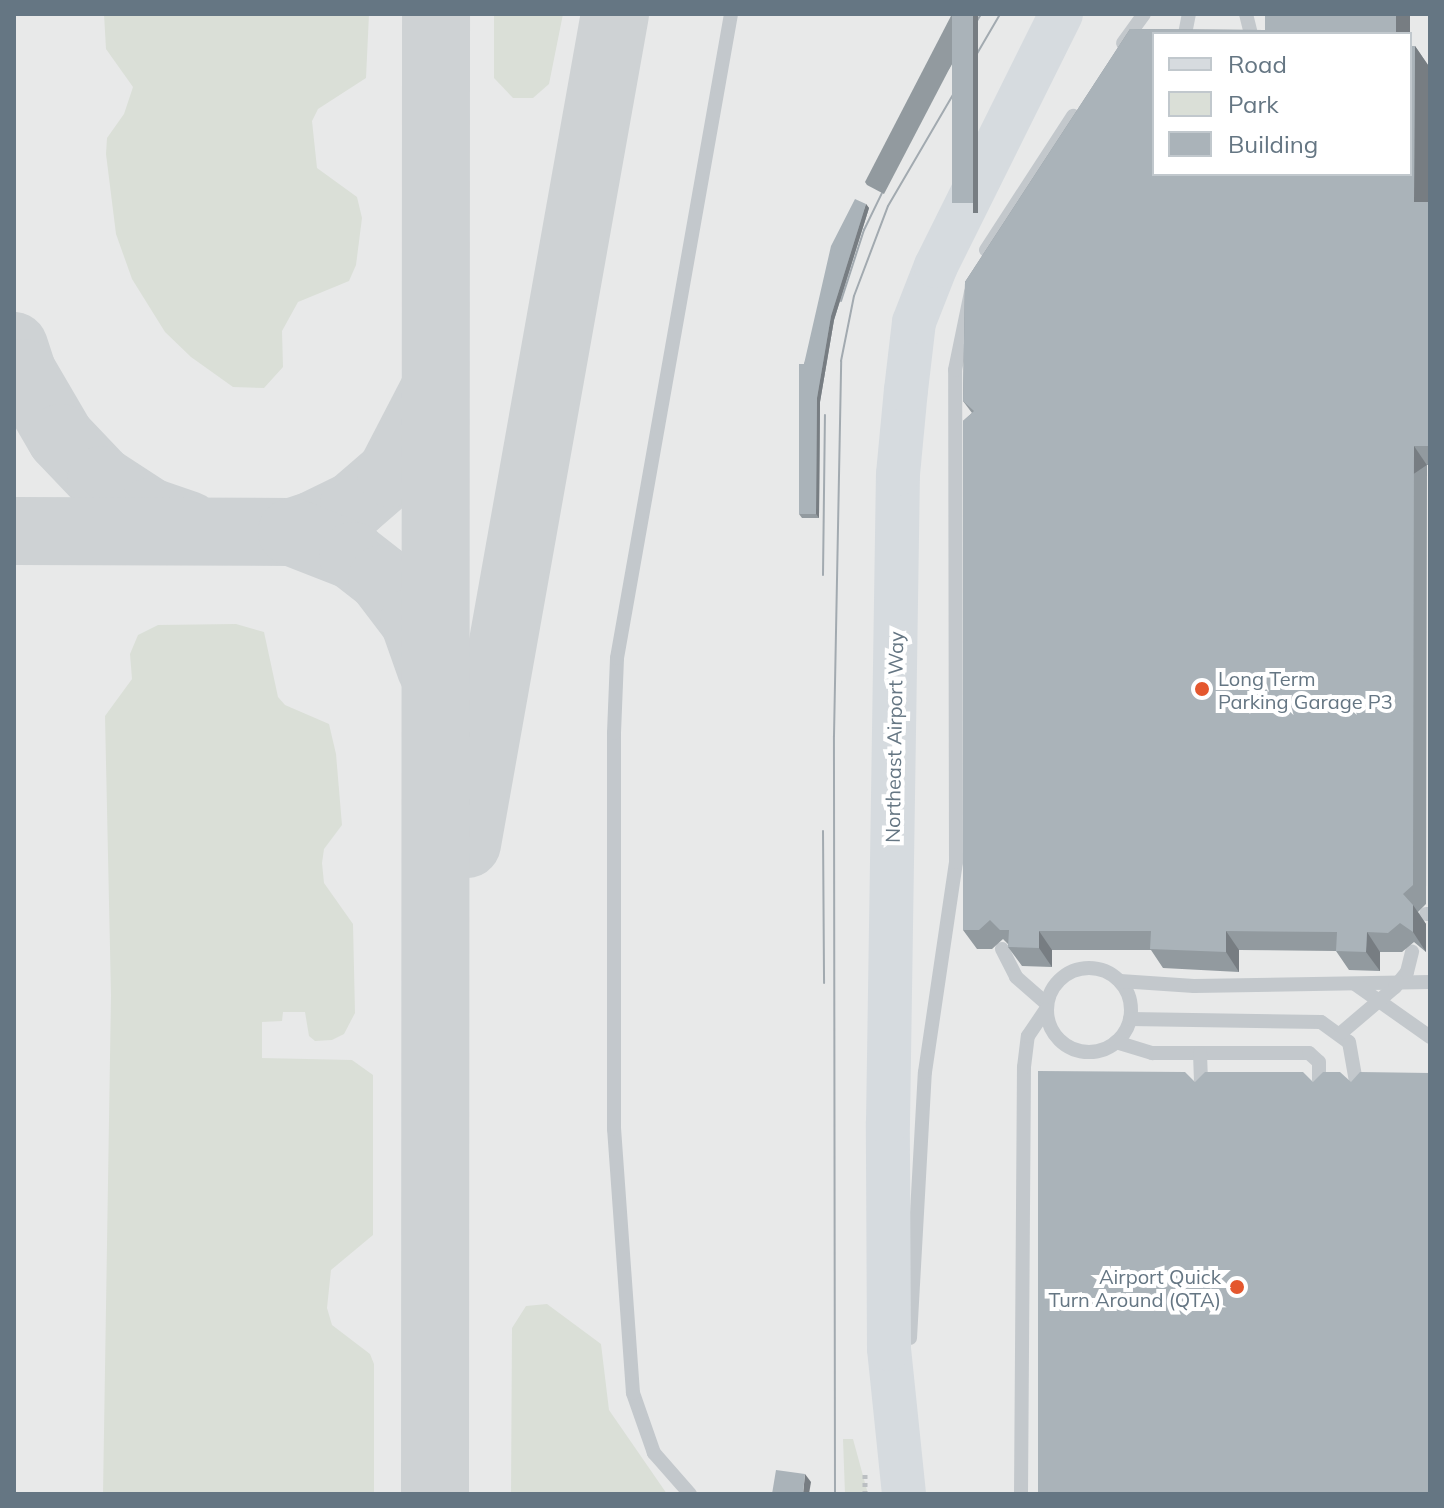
<!DOCTYPE html>
<html>
<head>
<meta charset="utf-8">
<style>
  body { margin:0 }
  #map { position:relative; width:1444px; height:1508px; overflow:hidden; background:#fafaf8; font-family:Mulish,sans-serif }
  div>[style] { position:absolute }
  .built>* { inset:0; background:#e8e9e9 }
  .green>* { inset:0; background:#dadfd7 }
  .taxiway>* { height:68px; margin:-34px; padding:0 34px; transform-origin:34px; border-radius:34px; background:#ced2d4 }
  .path>* { height:5px; margin-top:-2.5px; transform-origin:0; background:repeating-linear-gradient(90deg,#bbbfc2 0 4px,transparent 0 8px) }
  .lane>* { height:14px; margin:-7px; padding:0 7px; transform-origin:7px; border-radius:7px; background:#c3c8cc }
  .lane>.ring { margin:-7px; padding:0; box-sizing:content-box; background:none; border:14px solid #c3c8cc; border-radius:50% }
  .primary>* { height:44px; margin:-22px; padding:0 22px; transform-origin:22px; border-radius:22px; background:#d6dbdf }
  .tram>* { height:2px; margin:-1px; padding:0 1px; transform-origin:1px; border-radius:1px; background:#a2aab0 }
  .wall>* { inset:0; background:#929a9f }
  .shaded-wall>* { inset:0; background:#777d82; transform-origin:0 0 }
  .building>* { inset:0; background:#aab3b9; transform-origin:0 0 }
  .dots>* { width:22px; height:22px; translate:-50% -50%; box-sizing:border-box; border:4px solid #fff; border-radius:50% }
  span { translate:-50% -50%; white-space:nowrap; text-align:center; line-height:1.15; -webkit-text-stroke:8px #fff; paint-order:stroke }
  .poi-label { font-size:20px; color:#657683 }
  .left { translate:0 -50%; text-align:left }
  .right { translate:-100% -50%; text-align:right }
  .street-label { font-size:20px; color:#657683 }
  .frame { position:absolute; inset:0; border:16px solid #657683; pointer-events:none }
  .legend { position:absolute; left:1152px; top:32px; width:260px; height:144px; box-sizing:border-box; background:#fff; border:2px solid #c1c8cd; margin:0; padding:10px 14px; list-style:none; font-size:24px; color:#657683 }
  .legend li { display:flex; align-items:center; gap:16px; height:40px }
  .legend b { width:40px; border:2px solid #c1c8cd }
</style>
</head>
<body>
<div id="map">
  <div class="built">
    <div style="clip-path:polygon(evenodd,14px 14px,1430px 14px,1430px 1494px,14px 1494px,14px 14px,1154px 34px,1410px 34px,1410px 174px,1154px 174px,1154px 34px)"></div>
  </div>
  <div class="green">
    <div style="clip-path:polygon(104px 14px,369px 14px,366px 78px,318px 109px,312px 121px,317px 168px,357px 197px,362px 218px,356px 265px,349px 281px,298px 302px,282px 331px,283px 367px,264px 388px,233px 387px,191px 357px,165px 332px,132px 279px,116px 234px,106px 154px,107px 138px,124px 114px,133px 87px,106px 49px)"></div>
    <div style="clip-path:polygon(494px 14px,563px 14px,549px 84px,533px 98px,513px 98px,494px 78px)"></div>
    <div style="clip-path:polygon(236px 624px,264px 632px,278px 697px,285px 705px,329px 724px,336px 754px,342px 825px,324px 849px,322px 863px,324px 883px,353px 924px,355px 1013px,344px 1034px,332px 1040px,315px 1041px,309px 1036px,305px 1012px,283px 1012px,282px 1021px,262px 1022px,262px 1058px,352px 1060px,373px 1075px,373px 1235px,331px 1270px,327px 1308px,332px 1325px,370px 1354px,374px 1364px,374px 1494px,103px 1494px,111px 995px,105px 716px,132px 679px,130px 654px,138px 635px,158px 625px)"></div>
    <div style="clip-path:polygon(547px 1304px,601px 1344px,609px 1410px,667px 1494px,511px 1494px,512px 1328px,526px 1306px)"></div>
    <div style="clip-path:polygon(843px 1439px,853px 1439px,868px 1494px,845px 1494px)"></div>
  </div>
  <div class="taxiway">
    <div style="left:14px;top:346px;width:28px;rotate:72deg"></div>
    <div style="left:23px;top:373px;width:75px;rotate:59.7deg"></div>
    <div style="left:61px;top:438px;width:58px;rotate:46.4deg"></div>
    <div style="left:101px;top:480px;width:59px;rotate:33.1deg"></div>
    <div style="left:150px;top:512px;width:40px;rotate:18.9deg"></div>
    <div style="left:14px;top:531px;width:278px;rotate:0.2deg"></div>
    <div style="left:292px;top:532px;width:20px;rotate:-18deg"></div>
    <div style="left:311px;top:526px;width:48px;rotate:-26deg"></div>
    <div style="left:354px;top:505px;width:49px;rotate:-40.9deg"></div>
    <div style="left:391px;top:473px;width:89px;rotate:-62.6deg"></div>
    <div style="left:292px;top:532px;width:66px;rotate:21.5deg"></div>
    <div style="left:353px;top:556px;width:37px;rotate:38deg"></div>
    <div style="left:382px;top:579px;width:53px;rotate:52.7deg"></div>
    <div style="left:414px;top:621px;width:51px;rotate:70.5deg"></div>
    <div style="left:467px;top:844px;width:843px;rotate:-79.89deg"></div>
    <div style="left:435px;top:1494px;width:1480px;rotate:-89.96deg"></div>
  </div>
  <div class="path">
    <div style="left:865px;top:1494px;width:23px;rotate:-90deg"></div>
  </div>
  <div class="lane">
    <div style="left:1246px;top:14px;width:21px;rotate:76deg"></div>
    <div style="left:1185px;top:34px;width:20px;rotate:-79deg"></div>
    <div style="left:1123px;top:43px;width:36px;rotate:-54deg"></div>
    <div style="left:986px;top:250px;width:160px;rotate:-57deg"></div>
    <div style="left:1426px;top:914px;width:4px"></div>
    <div style="left:1002px;top:949px;width:31px;rotate:63deg"></div>
    <div style="left:1016px;top:977px;width:41px;rotate:41.1deg"></div>
    <div class="ring" style="left:1047px;top:968px;width:70px;height:70px"></div>
    <div style="left:1120px;top:981px;width:74px;rotate:3.9deg"></div>
    <div style="left:1194px;top:986px;width:236px;rotate:-1deg"></div>
    <div style="left:1355px;top:984px;width:92px;rotate:35.2deg"></div>
    <div style="left:1130px;top:1019px;width:191px;rotate:0.9deg"></div>
    <div style="left:1321px;top:1022px;width:34px;rotate:36deg"></div>
    <div style="left:1349px;top:1042px;width:39px;rotate:80deg"></div>
    <div style="left:1341px;top:1033px;width:71px;rotate:-40.4deg"></div>
    <div style="left:1395px;top:987px;width:19px;rotate:-51deg"></div>
    <div style="left:1407px;top:972px;width:21px;rotate:-76deg"></div>
    <div style="left:1116px;top:1042px;width:38px;rotate:17deg"></div>
    <div style="left:1152px;top:1053px;width:157px"></div>
    <div style="left:1309px;top:1053px;width:13px;rotate:42deg"></div>
    <div style="left:1319px;top:1062px;width:18px;rotate:90deg"></div>
    <div style="left:1200px;top:1053px;width:27px;rotate:88deg"></div>
    <div style="left:910px;top:1338px;width:266px;rotate:-86.8deg"></div>
    <div style="left:925px;top:1072px;width:212px;rotate:-81.6deg"></div>
    <div style="left:956px;top:862px;width:492px;rotate:-90.1deg"></div>
    <div style="left:955px;top:370px;width:80px;rotate:-78.4deg"></div>
    <div style="left:690px;top:1494px;width:55px;rotate:-131.3deg"></div>
    <div style="left:654px;top:1453px;width:64px;rotate:-109.3deg"></div>
    <div style="left:633px;top:1393px;width:265px;rotate:-94.1deg"></div>
    <div style="left:614px;top:1129px;width:396px;rotate:-90deg"></div>
    <div style="left:614px;top:733px;width:75px;rotate:-87.7deg"></div>
    <div style="left:617px;top:658px;width:654px;rotate:-79.96deg"></div>
    <div style="left:1021px;top:1494px;width:427px;rotate:-89.6deg"></div>
    <div style="left:1024px;top:1067px;width:31px;rotate:-83deg"></div>
    <div style="left:1028px;top:1036px;width:32px;rotate:-56deg"></div>
  </div>
  <div class="primary">
    <div style="left:904px;top:1494px;width:146px;rotate:-95.9deg"></div>
    <div style="left:889px;top:1349px;width:227px;rotate:-90.3deg"></div>
    <div style="left:888px;top:1122px;width:648px;rotate:-89.12deg"></div>
    <div style="left:898px;top:474px;width:84px;rotate:-84.6deg"></div>
    <div style="left:906px;top:390px;width:68px;rotate:-83.3deg"></div>
    <div style="left:914px;top:322px;width:60px;rotate:-68.6deg"></div>
    <div style="left:936px;top:266px;width:281px;rotate:-63.6deg"></div>
  </div>
  <div class="tram">
    <div style="left:948px;top:69px;width:64px;rotate:-59deg"></div>
    <div style="left:841px;top:301px;width:75px;rotate:-72.1deg"></div>
    <div style="left:864px;top:230px;width:41px;rotate:-64.1deg"></div>
    <div style="left:823px;top:575px;width:160px;rotate:-89.3deg"></div>
    <div style="left:823px;top:831px;width:152px;rotate:89.6deg"></div>
    <div style="left:835px;top:1494px;width:758px;rotate:-90.08deg"></div>
    <div style="left:834px;top:736px;width:375px;rotate:-88.9deg"></div>
    <div style="left:841px;top:361px;width:66px;rotate:-78.7deg"></div>
    <div style="left:854px;top:296px;width:96px;rotate:-69.3deg"></div>
    <div style="left:888px;top:206px;width:222px;rotate:-59.7deg"></div>
  </div>
  <div class="wall">
    <div style="clip-path:polygon(952px 14px,978px 14px,884px 194px,867px 185px,865px 182px)"></div>
    <div style="clip-path:polygon(1265px 14px,1410px 14px,1410px 34px,1154px 34px,1154px 174px,1410px 174px,1410px 46px,1415px 46px,1428px 65px,1428px 202px,1430px 202px,1430px 465px,1427px 465px,1426px 904px,1418px 912px,1426px 924px,1426px 952px,1414px 942px,1402px 952px,1380px 952px,1380px 971px,1349px 970px,1336px 951px,1239px 950px,1239px 972px,1163px 968px,1151px 950px,1052px 950px,1052px 967px,1022px 966px,1008px 947px,1008px 944px,1003px 939px,992px 949px,977px 949px,963px 930px,963px 421px,972px 413px,963px 401px,965px 282px,1130px 29px,1265px 30px)"></div>
    <div style="clip-path:polygon(866px 204px,869px 208px,834px 320px,820px 402px,819px 518px,802px 518px,799px 514px,804px 364px)"></div>
  </div>
  <div class="shaded-wall">
    <div style="left:973px;top:14px;width:5px;height:199px"></div>
    <div style="left:1396px;top:14px;width:14px;height:20px"></div>
    <div style="clip-path:polygon(1415px 46px,1428px 65px,1428px 221px,1414px 202px)"></div>
    <div style="clip-path:polygon(866px 204px,869px 208px,834px 320px,820px 402px,819px 518px,816px 514px,817px 398px,831px 316px)"></div>
    <div style="left:1414px;top:446px;width:23px;height:439px;rotate:56deg"></div>
    <div style="clip-path:polygon(1413px 905px,1426px 924px,1426px 952px,1413px 932px)"></div>
    <div style="clip-path:polygon(1039px 931px,1052px 950px,1052px 967px,1039px 948px)"></div>
    <div style="clip-path:polygon(1226px 931px,1239px 950px,1239px 972px,1226px 952px)"></div>
    <div style="clip-path:polygon(1367px 932px,1380px 952px,1380px 971px,1366px 952px)"></div>
    <div style="clip-path:polygon(805px 1474px,811px 1482px,809px 1494px,803px 1494px)"></div>
  </div>
  <div class="building">
    <div style="left:952px;top:14px;width:21px;height:189px"></div>
    <div style="clip-path:polygon(1265px 14px,1396px 14px,1396px 34px,1154px 34px,1154px 174px,1410px 174px,1410px 46px,1415px 46px,1414px 202px,1430px 202px,1430px 446px,1414px 446px,1413px 885px,1403px 894px,1413px 905px,1413px 932px,1400px 923px,1388px 933px,1367px 932px,1366px 952px,1336px 951px,1337px 932px,1226px 931px,1226px 952px,1150px 949px,1151px 931px,1039px 931px,1039px 948px,1008px 947px,1009px 930px,1000px 930px,990px 920px,979px 930px,963px 930px,963px 421px,974px 411px,963px 401px,965px 282px,1130px 29px,1265px 30px)"></div>
    <div style="clip-path:polygon(855px 199px,866px 204px,831px 316px,817px 398px,816px 514px,799px 514px,799px 364px,804px 364px,831px 246px)"></div>
    <div style="clip-path:polygon(1038px 1071px,1185px 1072px,1195px 1082px,1205px 1072px,1303px 1072px,1313px 1082px,1323px 1072px,1340px 1072px,1351px 1082px,1360px 1072px,1430px 1073px,1430px 1494px,1038px 1494px)"></div>
    <div style="clip-path:polygon(776px 1470px,805px 1474px,803px 1494px,772px 1494px)"></div>
  </div>
  <div class="dots">
    <div style="left:1202px;top:689px;background:#e4572e"></div>
    <div style="left:1237px;top:1287px;background:#e4572e"></div>
  </div>
  <div class="poi-label">
    <span class="left" style="left:1218px;top:690px">Long Term<br>Parking Garage P3</span>
    <span class="right" style="left:1221px;top:1288px">Airport Quick<br>Turn Around (QTA)</span>
  </div>
  <div class="street-label">
    <span style="left:894px;top:737px;rotate:-89deg">Northeast Airport Way</span>
  </div>
  <div class="frame"></div>
  <ul class="legend">
  <li><b style="height:10px;background:#d6dbdf"></b>Road</li>
  <li><b style="height:22px;background:#dadfd7"></b>Park</li>
  <li><b style="height:22px;background:#aab3b9"></b>Building</li>
  </ul>
</div>
</body>
</html>
